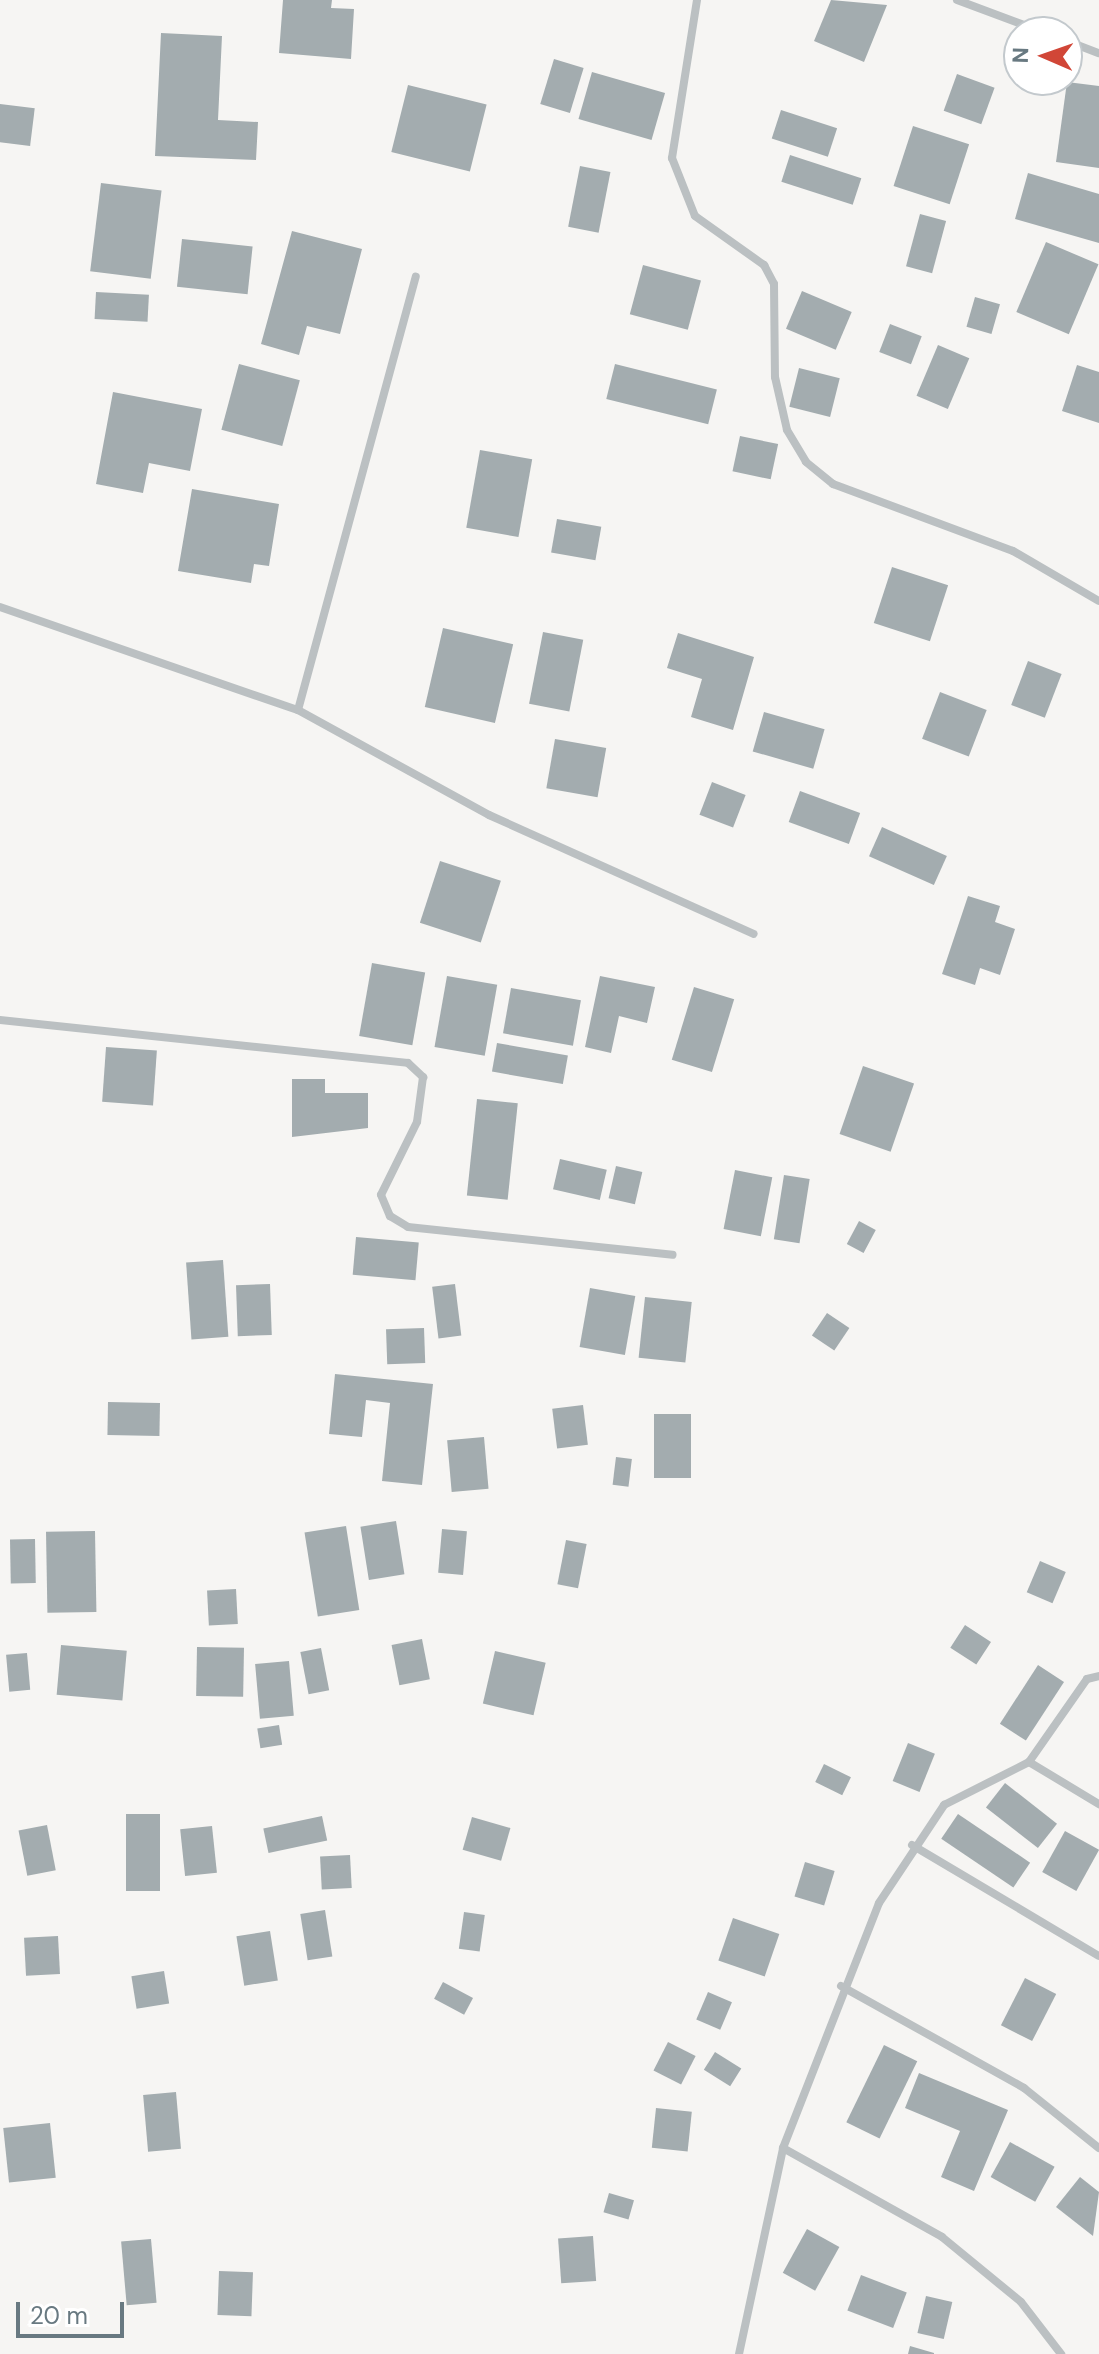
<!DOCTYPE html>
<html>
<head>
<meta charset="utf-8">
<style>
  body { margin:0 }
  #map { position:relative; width:1099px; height:2354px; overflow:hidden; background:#f6f5f3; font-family:"DM Sans",sans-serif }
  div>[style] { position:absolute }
  .building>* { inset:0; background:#a3acaf; transform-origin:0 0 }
  .street>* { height:8px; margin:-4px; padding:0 4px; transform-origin:4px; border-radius:4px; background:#bbc0c2 }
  span { translate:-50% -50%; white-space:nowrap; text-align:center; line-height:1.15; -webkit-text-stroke:8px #fff; paint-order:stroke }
  .north { position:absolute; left:1003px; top:16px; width:80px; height:80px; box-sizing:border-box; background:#fff; border:2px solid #c3c9cd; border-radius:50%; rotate:272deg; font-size:22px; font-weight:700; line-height:32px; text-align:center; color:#687981 }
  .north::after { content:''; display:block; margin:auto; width:28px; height:36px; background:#d14637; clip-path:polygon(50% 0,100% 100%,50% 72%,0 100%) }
  .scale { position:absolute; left:16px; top:2302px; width:108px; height:36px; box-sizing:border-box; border:4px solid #687981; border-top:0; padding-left:10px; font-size:24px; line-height:28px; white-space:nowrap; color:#687981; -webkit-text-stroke:6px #fff; paint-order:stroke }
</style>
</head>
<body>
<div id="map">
  <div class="building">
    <div style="clip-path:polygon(283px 0,332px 0,331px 8px,354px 9px,351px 59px,279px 53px)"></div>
    <div style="clip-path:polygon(831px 0,887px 5px,864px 62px,814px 41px)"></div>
    <div style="clip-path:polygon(161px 33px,222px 36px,218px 120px,258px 122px,256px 160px,155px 156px)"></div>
    <div style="left:554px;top:59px;width:31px;height:47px;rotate:17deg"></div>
    <div style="left:592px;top:72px;width:76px;height:49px;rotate:16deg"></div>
    <div style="left:957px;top:74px;width:40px;height:39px;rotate:20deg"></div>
    <div style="clip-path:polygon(1067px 82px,1099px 86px,1099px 168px,1056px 162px)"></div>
    <div style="left:408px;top:85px;width:81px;height:69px;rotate:14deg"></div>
    <div style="left:0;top:104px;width:35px;height:38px;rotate:7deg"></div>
    <div style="left:781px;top:110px;width:59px;height:30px;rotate:18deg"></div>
    <div style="left:913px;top:126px;width:59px;height:63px;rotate:18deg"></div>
    <div style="left:790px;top:155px;width:75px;height:28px;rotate:18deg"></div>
    <div style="left:580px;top:166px;width:31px;height:62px;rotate:11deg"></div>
    <div style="clip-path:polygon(1028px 173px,1099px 194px,1099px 243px,1015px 219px)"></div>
    <div style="left:101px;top:183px;width:61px;height:89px;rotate:7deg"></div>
    <div style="left:920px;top:214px;width:27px;height:54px;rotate:15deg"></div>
    <div style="clip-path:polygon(292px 231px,362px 249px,340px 334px,307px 326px,299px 355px,261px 344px)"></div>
    <div style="left:182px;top:239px;width:71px;height:48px;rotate:6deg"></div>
    <div style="left:1046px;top:242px;width:57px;height:76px;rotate:23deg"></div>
    <div style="left:643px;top:265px;width:60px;height:51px;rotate:15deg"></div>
    <div style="left:802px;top:291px;width:54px;height:41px;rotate:23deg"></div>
    <div style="left:96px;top:292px;width:53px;height:27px;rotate:3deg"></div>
    <div style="left:975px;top:297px;width:26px;height:31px;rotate:16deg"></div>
    <div style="left:890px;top:324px;width:34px;height:30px;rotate:21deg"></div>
    <div style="left:938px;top:345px;width:34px;height:55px;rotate:23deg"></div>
    <div style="left:239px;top:364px;width:63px;height:68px;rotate:15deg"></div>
    <div style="left:615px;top:364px;width:105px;height:36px;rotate:14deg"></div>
    <div style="clip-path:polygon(1077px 365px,1099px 372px,1099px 423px,1062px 411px)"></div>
    <div style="left:799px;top:368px;width:42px;height:40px;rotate:14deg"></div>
    <div style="clip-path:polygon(113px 392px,202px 409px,190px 471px,149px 463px,143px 493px,96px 484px)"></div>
    <div style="left:740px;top:436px;width:39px;height:36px;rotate:12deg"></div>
    <div style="left:480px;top:450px;width:53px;height:79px;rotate:10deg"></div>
    <div style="clip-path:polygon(192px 489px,279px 504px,269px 566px,254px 564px,251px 583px,178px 571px)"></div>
    <div style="left:557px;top:519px;width:45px;height:34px;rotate:10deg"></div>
    <div style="left:892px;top:567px;width:59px;height:59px;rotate:18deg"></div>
    <div style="left:443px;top:628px;width:72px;height:81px;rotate:13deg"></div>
    <div style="left:543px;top:632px;width:41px;height:73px;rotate:11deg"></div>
    <div style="clip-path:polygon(678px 633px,754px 657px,733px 730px,691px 717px,702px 679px,667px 668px)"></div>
    <div style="left:1028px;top:661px;width:36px;height:47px;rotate:21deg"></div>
    <div style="left:940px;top:692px;width:50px;height:50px;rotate:21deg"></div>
    <div style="left:764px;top:712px;width:63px;height:41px;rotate:16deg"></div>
    <div style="left:555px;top:739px;width:52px;height:50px;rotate:10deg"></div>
    <div style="left:712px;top:782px;width:36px;height:35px;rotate:21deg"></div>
    <div style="left:800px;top:791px;width:64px;height:33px;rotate:20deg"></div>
    <div style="left:882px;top:827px;width:71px;height:32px;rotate:24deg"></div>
    <div style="left:440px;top:861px;width:64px;height:65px;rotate:18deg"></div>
    <div style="clip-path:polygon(968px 896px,1000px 906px,995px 922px,1015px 929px,1000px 975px,980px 968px,975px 985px,942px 974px)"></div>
    <div style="left:372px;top:963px;width:54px;height:74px;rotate:10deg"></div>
    <div style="left:447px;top:976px;width:51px;height:72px;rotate:10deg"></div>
    <div style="clip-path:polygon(600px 976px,655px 987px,647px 1023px,619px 1016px,611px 1053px,585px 1047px)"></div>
    <div style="left:694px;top:987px;width:42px;height:76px;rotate:17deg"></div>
    <div style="left:511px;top:988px;width:71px;height:46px;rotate:10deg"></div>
    <div style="left:497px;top:1043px;width:72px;height:29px;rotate:10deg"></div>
    <div style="left:106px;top:1047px;width:51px;height:55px;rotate:4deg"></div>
    <div style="left:863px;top:1066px;width:54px;height:72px;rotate:19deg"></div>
    <div style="clip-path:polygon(292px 1079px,325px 1079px,325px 1093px,368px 1093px,368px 1128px,292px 1137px)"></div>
    <div style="left:477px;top:1099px;width:41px;height:97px;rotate:6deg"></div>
    <div style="left:560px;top:1159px;width:48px;height:31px;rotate:13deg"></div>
    <div style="left:616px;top:1166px;width:27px;height:33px;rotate:13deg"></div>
    <div style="left:735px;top:1170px;width:38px;height:60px;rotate:11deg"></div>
    <div style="left:784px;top:1175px;width:26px;height:65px;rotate:9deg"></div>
    <div style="left:859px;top:1221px;width:19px;height:26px;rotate:28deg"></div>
    <div style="left:356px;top:1237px;width:63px;height:38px;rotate:5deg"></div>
    <div style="left:223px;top:1260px;width:77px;height:37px;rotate:86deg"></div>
    <div style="left:270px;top:1284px;width:51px;height:34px;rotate:88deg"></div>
    <div style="left:455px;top:1284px;width:52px;height:23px;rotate:83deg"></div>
    <div style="left:590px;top:1288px;width:46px;height:60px;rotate:10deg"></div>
    <div style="left:645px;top:1297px;width:47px;height:61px;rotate:6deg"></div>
    <div style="left:827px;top:1313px;width:27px;height:27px;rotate:34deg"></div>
    <div style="left:424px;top:1328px;width:35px;height:38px;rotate:88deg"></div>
    <div style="clip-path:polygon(335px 1374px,433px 1384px,422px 1485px,382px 1481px,390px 1403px,366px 1400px,362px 1437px,329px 1434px)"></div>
    <div style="left:108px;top:1402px;width:52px;height:33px;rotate:1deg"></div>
    <div style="left:583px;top:1405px;width:40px;height:31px;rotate:83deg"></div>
    <div style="left:654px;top:1414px;width:37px;height:64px"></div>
    <div style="left:484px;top:1437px;width:52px;height:37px;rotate:85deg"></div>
    <div style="left:616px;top:1457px;width:16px;height:28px;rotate:7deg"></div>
    <div style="left:396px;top:1521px;width:54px;height:36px;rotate:81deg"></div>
    <div style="left:346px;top:1526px;width:85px;height:42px;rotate:81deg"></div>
    <div style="left:442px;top:1529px;width:25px;height:44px;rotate:5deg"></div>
    <div style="left:95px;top:1531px;width:81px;height:49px;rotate:89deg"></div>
    <div style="left:35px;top:1539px;width:44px;height:25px;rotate:89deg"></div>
    <div style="left:566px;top:1540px;width:21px;height:45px;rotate:11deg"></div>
    <div style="left:1040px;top:1561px;width:28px;height:34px;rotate:23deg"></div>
    <div style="left:236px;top:1589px;width:35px;height:29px;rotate:87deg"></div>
    <div style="left:965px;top:1625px;width:31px;height:27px;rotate:33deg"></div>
    <div style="left:422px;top:1639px;width:41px;height:31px;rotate:79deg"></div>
    <div style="left:61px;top:1645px;width:66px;height:50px;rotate:5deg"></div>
    <div style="left:197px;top:1647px;width:47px;height:49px;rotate:1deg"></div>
    <div style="left:321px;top:1648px;width:43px;height:21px;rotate:79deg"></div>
    <div style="left:495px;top:1651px;width:52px;height:54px;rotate:13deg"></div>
    <div style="left:27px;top:1653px;width:37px;height:21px;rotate:85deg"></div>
    <div style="left:289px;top:1661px;width:55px;height:34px;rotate:85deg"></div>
    <div style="left:1038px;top:1665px;width:31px;height:70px;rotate:33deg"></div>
    <div style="left:279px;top:1725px;width:20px;height:22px;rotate:81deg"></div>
    <div style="left:908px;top:1743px;width:29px;height:41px;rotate:22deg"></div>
    <div style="left:824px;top:1764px;width:30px;height:20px;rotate:26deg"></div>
    <div style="left:1005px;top:1783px;width:66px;height:31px;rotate:38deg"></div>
    <div style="left:126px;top:1814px;width:34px;height:77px"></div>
    <div style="left:958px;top:1814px;width:87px;height:30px;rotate:34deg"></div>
    <div style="left:322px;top:1816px;width:25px;height:60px;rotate:78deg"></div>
    <div style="left:472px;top:1817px;width:40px;height:34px;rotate:16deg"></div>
    <div style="left:47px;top:1825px;width:46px;height:29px;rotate:79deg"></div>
    <div style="left:212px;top:1826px;width:47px;height:32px;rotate:84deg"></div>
    <div style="left:1065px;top:1831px;width:39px;height:47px;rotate:29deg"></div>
    <div style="left:350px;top:1855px;width:33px;height:30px;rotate:87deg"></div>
    <div style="left:805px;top:1862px;width:31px;height:36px;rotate:17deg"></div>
    <div style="left:325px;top:1910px;width:47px;height:25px;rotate:81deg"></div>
    <div style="left:464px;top:1912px;width:21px;height:37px;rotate:8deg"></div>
    <div style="left:733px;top:1918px;width:49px;height:45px;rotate:19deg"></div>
    <div style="left:270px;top:1931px;width:50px;height:34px;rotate:81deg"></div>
    <div style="left:58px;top:1936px;width:38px;height:34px;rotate:87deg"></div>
    <div style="left:164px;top:1971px;width:33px;height:33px;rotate:81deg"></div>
    <div style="left:1025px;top:1978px;width:35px;height:53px;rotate:27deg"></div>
    <div style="left:443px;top:1982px;width:34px;height:19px;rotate:28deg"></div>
    <div style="left:708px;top:1992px;width:26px;height:30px;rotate:23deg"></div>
    <div style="left:668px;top:2042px;width:31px;height:32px;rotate:27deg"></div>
    <div style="left:884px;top:2045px;width:37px;height:86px;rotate:26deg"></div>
    <div style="left:715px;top:2052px;width:31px;height:21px;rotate:32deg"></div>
    <div style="clip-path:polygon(919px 2073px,1008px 2110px,974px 2191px,941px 2177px,960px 2131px,905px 2108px)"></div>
    <div style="left:176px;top:2092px;width:57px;height:33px;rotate:85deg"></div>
    <div style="left:656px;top:2108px;width:36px;height:40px;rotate:6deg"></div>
    <div style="left:50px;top:2123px;width:55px;height:47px;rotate:84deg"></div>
    <div style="left:1010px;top:2142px;width:51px;height:40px;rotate:29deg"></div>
    <div style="clip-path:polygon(1080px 2177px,1099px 2192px,1093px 2236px,1056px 2207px)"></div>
    <div style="left:609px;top:2193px;width:26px;height:20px;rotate:16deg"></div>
    <div style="left:807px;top:2229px;width:37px;height:50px;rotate:29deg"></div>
    <div style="left:593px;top:2236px;width:45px;height:35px;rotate:86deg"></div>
    <div style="left:151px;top:2239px;width:64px;height:30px;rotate:85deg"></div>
    <div style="left:219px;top:2271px;width:34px;height:44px;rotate:2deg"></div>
    <div style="left:861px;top:2275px;width:49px;height:38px;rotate:21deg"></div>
    <div style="left:926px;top:2296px;width:27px;height:38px;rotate:13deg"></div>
    <div style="clip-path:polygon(910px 2346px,934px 2353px,934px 2354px,908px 2354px)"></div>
  </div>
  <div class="street">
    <div style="left:697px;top:0;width:160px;rotate:99deg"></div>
    <div style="left:672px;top:158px;width:62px;rotate:68.4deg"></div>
    <div style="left:695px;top:216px;width:85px;rotate:35.4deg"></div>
    <div style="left:764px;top:265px;width:21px;rotate:62deg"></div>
    <div style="left:774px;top:284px;width:93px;rotate:89.4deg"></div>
    <div style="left:775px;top:377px;width:54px;rotate:77.2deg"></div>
    <div style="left:787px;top:430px;width:37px;rotate:59deg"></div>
    <div style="left:806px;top:462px;width:35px;rotate:39deg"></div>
    <div style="left:833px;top:484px;width:192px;rotate:20.4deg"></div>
    <div style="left:1013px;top:551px;width:99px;rotate:30.2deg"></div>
    <div style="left:957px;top:0;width:92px;rotate:20.4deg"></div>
    <div style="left:1067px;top:41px;width:34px;rotate:21deg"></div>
    <div style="left:0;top:607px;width:315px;rotate:19.1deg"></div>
    <div style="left:298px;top:710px;width:218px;rotate:28.8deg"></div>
    <div style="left:489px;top:815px;width:290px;rotate:24.2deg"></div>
    <div style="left:298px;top:710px;width:449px;rotate:-74.8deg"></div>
    <div style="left:0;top:1020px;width:410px;rotate:6deg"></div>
    <div style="left:408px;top:1063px;width:21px;rotate:43deg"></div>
    <div style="left:423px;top:1077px;width:45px;rotate:97.6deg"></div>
    <div style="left:417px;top:1122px;width:81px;rotate:116.3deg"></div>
    <div style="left:381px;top:1195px;width:23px;rotate:67deg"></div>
    <div style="left:390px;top:1216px;width:21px;rotate:31deg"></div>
    <div style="left:408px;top:1227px;width:266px;rotate:6deg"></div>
    <div style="left:1029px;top:1762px;width:82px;rotate:31deg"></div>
    <div style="left:912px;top:1845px;width:217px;rotate:30.7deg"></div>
    <div style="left:841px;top:1986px;width:210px;rotate:29.1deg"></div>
    <div style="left:1024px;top:2088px;width:96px;rotate:38.7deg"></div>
    <div style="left:783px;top:2148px;width:182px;rotate:29.2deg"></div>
    <div style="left:942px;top:2237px;width:102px;rotate:39.4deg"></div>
    <div style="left:1021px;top:2302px;width:66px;rotate:52.4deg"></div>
    <div style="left:739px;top:2354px;width:211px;rotate:-77.9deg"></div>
    <div style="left:783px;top:2148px;width:263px;rotate:-68.6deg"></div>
    <div style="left:879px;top:1903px;width:118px;rotate:-56.4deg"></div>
    <div style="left:944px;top:1805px;width:95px;rotate:-26.8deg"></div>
    <div style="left:1029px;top:1762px;width:101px;rotate:-55.1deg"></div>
    <div style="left:1087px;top:1679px;width:12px;rotate:-14deg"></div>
  </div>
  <div class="north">N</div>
  <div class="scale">20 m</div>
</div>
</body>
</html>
